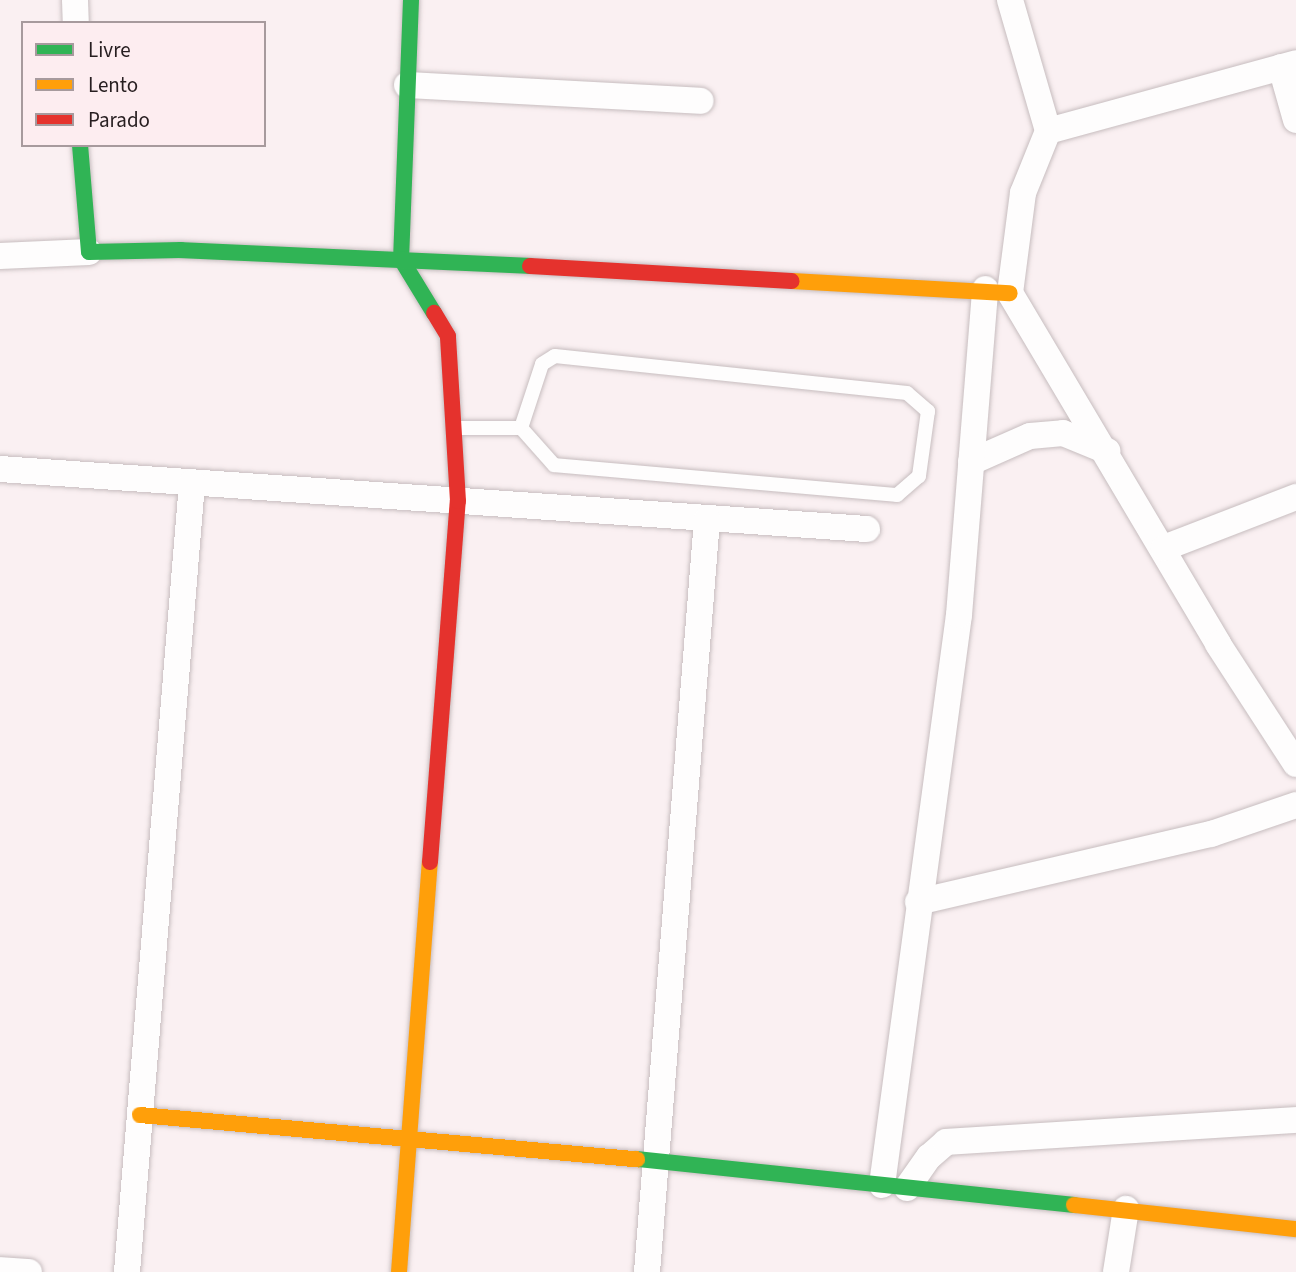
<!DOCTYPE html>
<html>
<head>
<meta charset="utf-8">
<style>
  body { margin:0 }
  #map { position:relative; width:1296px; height:1272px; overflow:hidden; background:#faf0f2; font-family:"Source Sans 3",sans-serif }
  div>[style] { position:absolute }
  .roads { filter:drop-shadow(0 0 2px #c7bdbf) drop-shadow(0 0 2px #c7bdbf) }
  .lane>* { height:14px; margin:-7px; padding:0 7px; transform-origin:7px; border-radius:7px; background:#fefdfd }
  .street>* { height:26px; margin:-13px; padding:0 13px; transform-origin:13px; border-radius:13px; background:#fefdfd }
  .fast>* { height:16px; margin:-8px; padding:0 8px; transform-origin:8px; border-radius:8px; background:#30b455 }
  .slow>* { height:16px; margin:-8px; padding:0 8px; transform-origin:8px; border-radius:8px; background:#ff9f0a }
  .jam>* { height:16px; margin:-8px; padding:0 8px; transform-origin:8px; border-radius:8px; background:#e5322d }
  span { translate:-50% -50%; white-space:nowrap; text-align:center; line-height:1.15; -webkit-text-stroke:6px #fdedf0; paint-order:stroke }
  .legend { position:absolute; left:21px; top:21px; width:245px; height:126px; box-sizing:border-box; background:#fdedf0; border:2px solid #a79a9d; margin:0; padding:9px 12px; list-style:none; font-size:21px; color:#271e20 }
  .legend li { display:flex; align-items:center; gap:14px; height:35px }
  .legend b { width:35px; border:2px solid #a79a9d }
</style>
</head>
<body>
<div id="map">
  <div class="roads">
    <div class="lane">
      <div style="left:455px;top:428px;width:66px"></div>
      <div style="left:521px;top:428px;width:67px;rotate:-71.8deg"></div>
      <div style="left:542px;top:364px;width:15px;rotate:-32deg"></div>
      <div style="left:555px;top:356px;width:354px;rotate:6deg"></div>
      <div style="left:907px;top:393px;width:28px;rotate:41deg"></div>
      <div style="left:928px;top:411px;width:66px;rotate:97.9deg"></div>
      <div style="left:919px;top:476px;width:29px;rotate:139deg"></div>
      <div style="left:897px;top:495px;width:344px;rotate:-175deg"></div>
      <div style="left:554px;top:465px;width:50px;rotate:-131.7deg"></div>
    </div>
    <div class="street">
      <div style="left:75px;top:0;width:23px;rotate:88deg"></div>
      <div style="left:1010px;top:0;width:136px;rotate:73.8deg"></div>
      <div style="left:1048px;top:131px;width:67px;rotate:112deg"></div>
      <div style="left:1023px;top:193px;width:101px;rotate:97.4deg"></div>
      <div style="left:1010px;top:293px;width:408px;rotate:59.3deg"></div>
      <div style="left:1218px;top:644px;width:143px;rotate:57deg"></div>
      <div style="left:1281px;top:67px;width:55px;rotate:74.2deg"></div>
      <div style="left:407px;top:85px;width:294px;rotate:3.1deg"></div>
      <div style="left:1048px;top:131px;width:257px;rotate:-15.3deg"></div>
      <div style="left:0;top:256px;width:89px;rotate:-2.6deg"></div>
      <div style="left:971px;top:462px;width:64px;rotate:-23.8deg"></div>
      <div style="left:1030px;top:436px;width:33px;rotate:-5deg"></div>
      <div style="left:1063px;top:433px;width:48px;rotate:22.2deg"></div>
      <div style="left:0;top:469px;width:869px;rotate:3.96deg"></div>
      <div style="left:1164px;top:548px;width:142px;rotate:-21.1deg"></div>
      <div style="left:918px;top:902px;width:301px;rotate:-13.1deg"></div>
      <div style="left:1211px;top:834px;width:90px;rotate:-18.8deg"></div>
      <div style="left:882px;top:1185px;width:575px;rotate:-82.31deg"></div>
      <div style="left:959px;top:615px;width:327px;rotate:-85.4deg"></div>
      <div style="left:907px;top:1188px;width:38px;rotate:-55deg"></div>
      <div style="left:929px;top:1157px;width:23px;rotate:-41deg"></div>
      <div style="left:946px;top:1142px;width:351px;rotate:-3.6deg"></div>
      <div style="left:0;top:1270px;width:29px;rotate:4deg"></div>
      <div style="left:127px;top:1272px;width:792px;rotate:-85.29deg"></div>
      <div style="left:647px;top:1272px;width:755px;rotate:-85.44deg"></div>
      <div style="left:1116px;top:1272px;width:64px;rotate:-81deg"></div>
    </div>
    <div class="fast">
      <div style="left:411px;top:0;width:259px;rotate:92.2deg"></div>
      <div style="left:401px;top:259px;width:63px;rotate:58.6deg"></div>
      <div style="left:80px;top:145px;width:107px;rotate:85.2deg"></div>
      <div style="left:89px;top:252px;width:92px;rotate:-1.2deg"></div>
      <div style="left:181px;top:250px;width:349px;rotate:2.6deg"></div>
      <div style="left:637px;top:1159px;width:439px;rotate:6deg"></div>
    </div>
    <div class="slow">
      <div style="left:792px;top:281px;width:218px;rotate:3.2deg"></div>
      <div style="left:140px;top:1115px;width:499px;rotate:5.1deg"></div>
      <div style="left:1074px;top:1205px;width:223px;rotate:6.2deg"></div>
      <div style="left:399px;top:1272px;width:411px;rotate:-85.7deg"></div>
    </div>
    <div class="jam">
      <div style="left:530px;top:266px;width:262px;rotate:3.3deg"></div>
      <div style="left:430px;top:862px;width:362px;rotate:-85.6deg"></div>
      <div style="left:458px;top:501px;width:165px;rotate:-93.5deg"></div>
      <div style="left:448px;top:336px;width:27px;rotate:-121deg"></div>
    </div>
  </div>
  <ul class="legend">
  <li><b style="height:9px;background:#30b455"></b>Livre</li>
  <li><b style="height:9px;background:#ff9f0a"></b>Lento</li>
  <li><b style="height:9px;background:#e5322d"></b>Parado</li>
  </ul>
</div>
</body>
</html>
